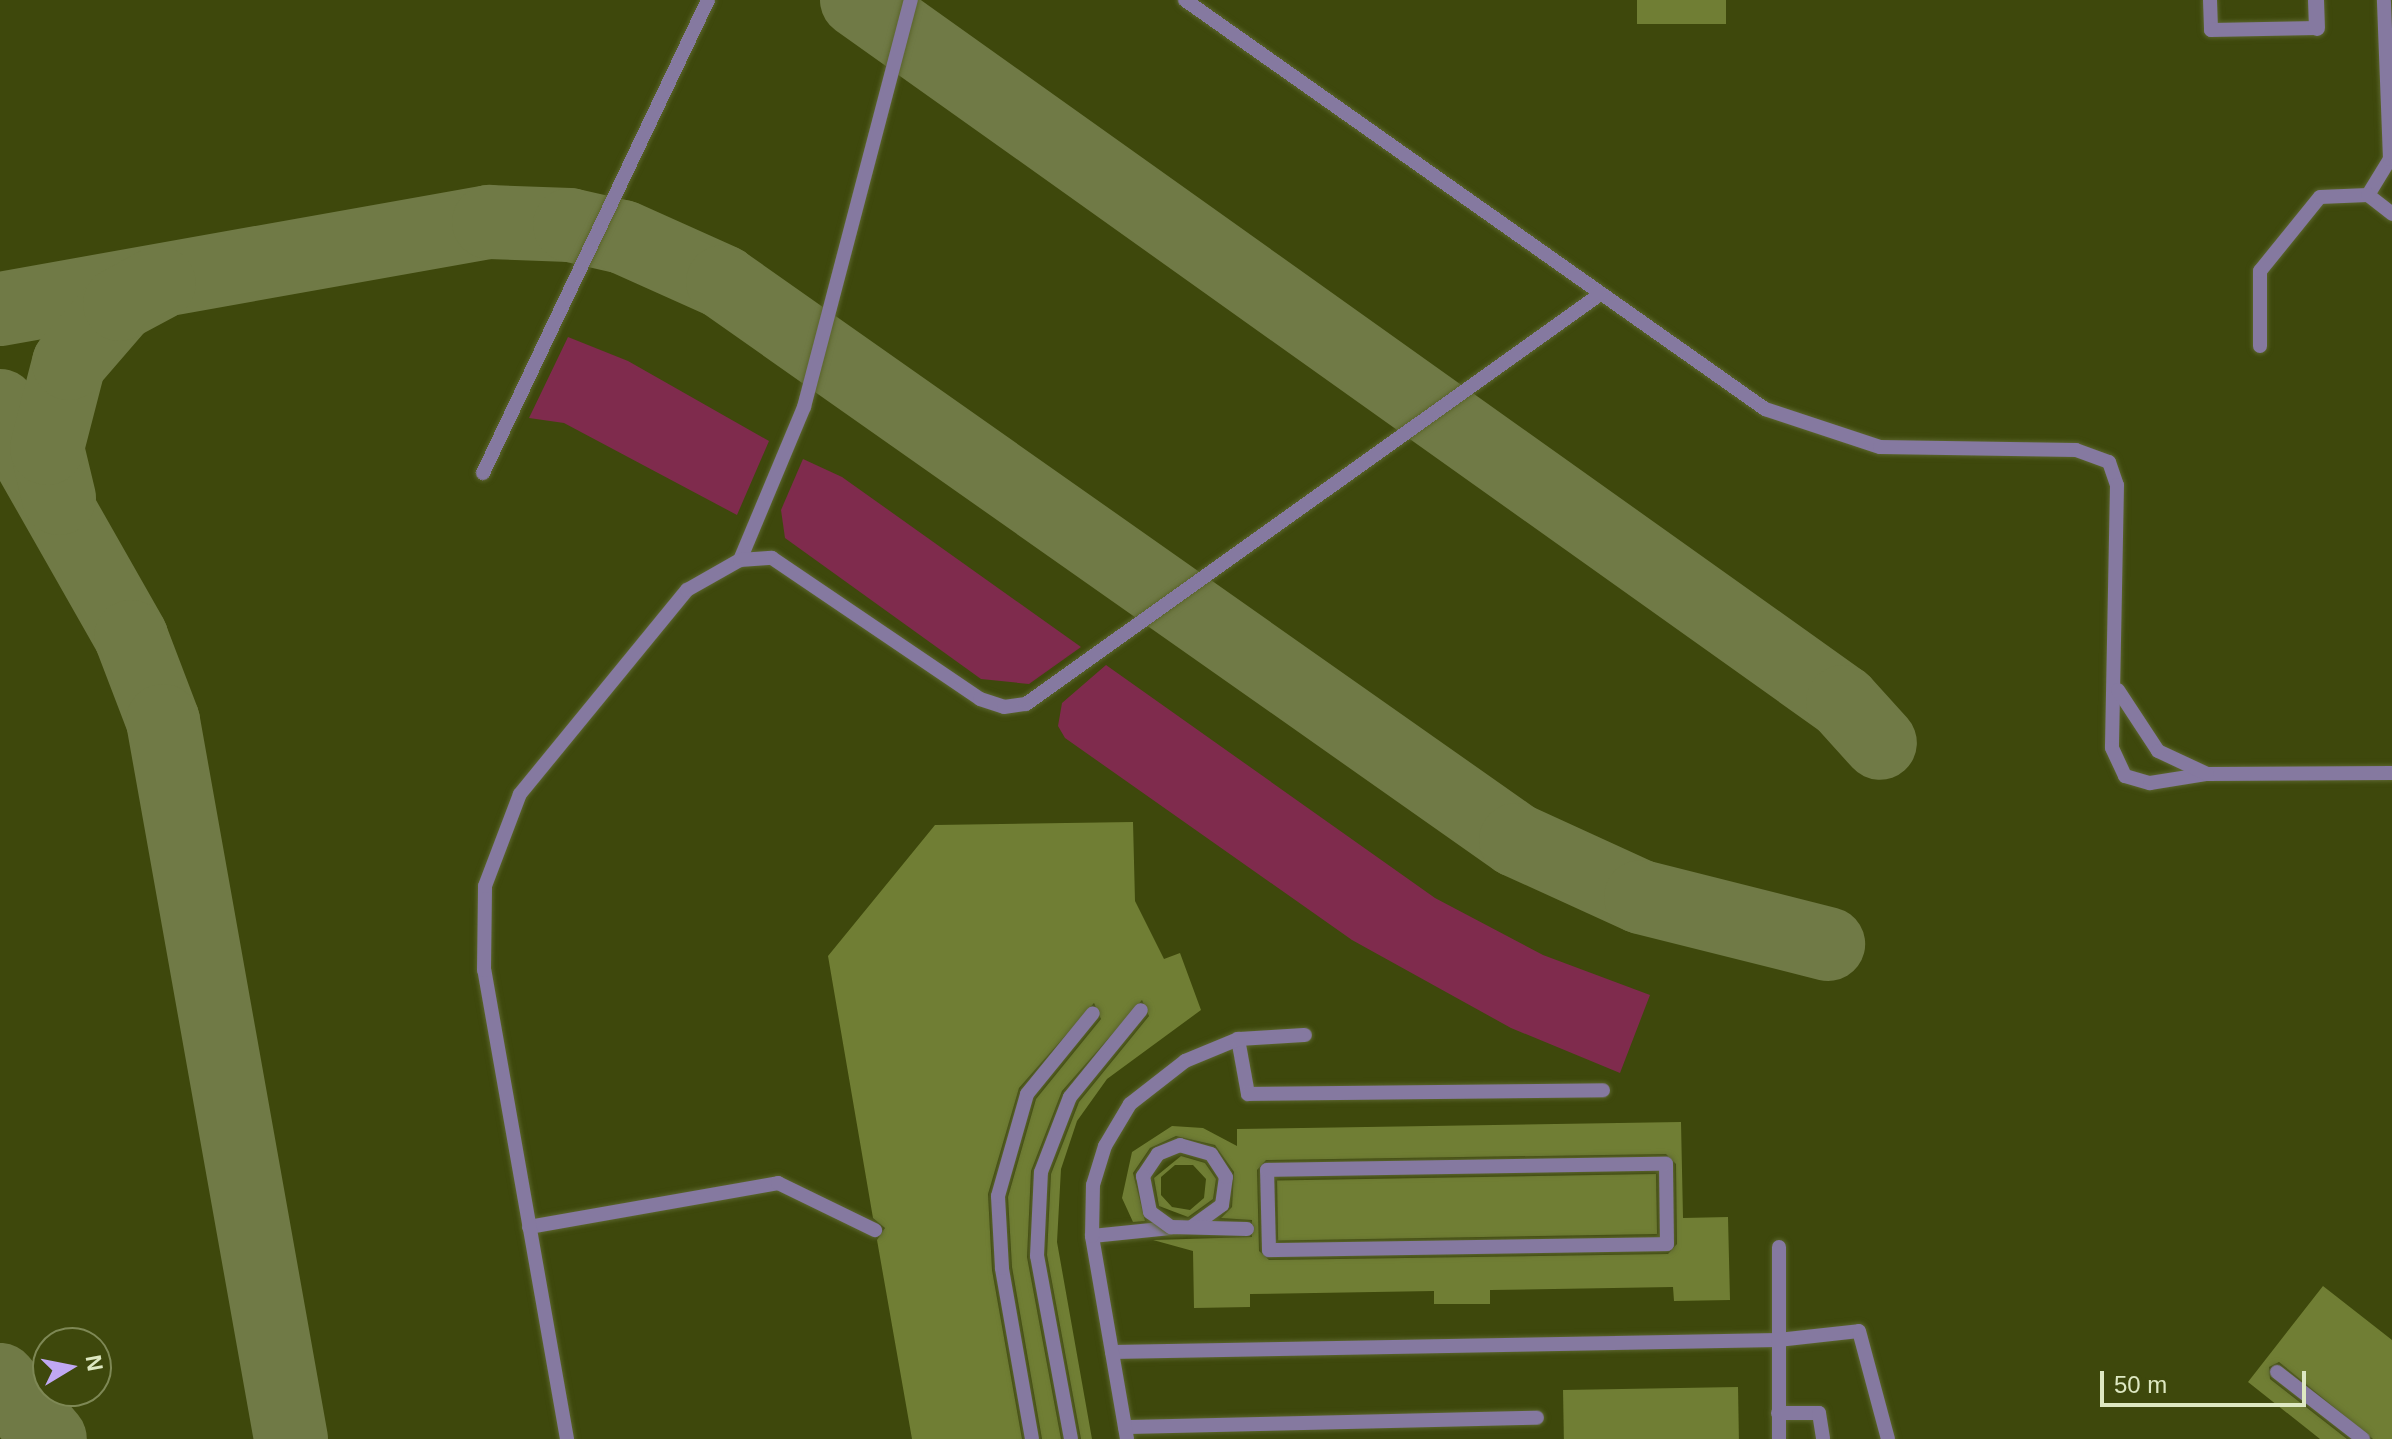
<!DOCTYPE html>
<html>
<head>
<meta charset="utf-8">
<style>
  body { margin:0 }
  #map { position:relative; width:2392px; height:1439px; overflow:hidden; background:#3e480c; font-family:Helvetica,sans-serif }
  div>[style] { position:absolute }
  .green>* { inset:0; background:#7f2b4d }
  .taxiway>* { height:74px; margin:-37px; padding:0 37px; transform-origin:37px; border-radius:37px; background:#707a46 }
  .building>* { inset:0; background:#707e34; transform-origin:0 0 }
  .roads { filter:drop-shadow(0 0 2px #5b652d) drop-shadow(0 0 2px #5b652d) }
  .service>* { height:14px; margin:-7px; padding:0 7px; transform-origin:7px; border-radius:7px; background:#8579a0 }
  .minor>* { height:16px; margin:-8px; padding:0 8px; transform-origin:8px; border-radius:8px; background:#8579a0 }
  .bridges { filter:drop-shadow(0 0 2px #5b652d) drop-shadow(0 0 2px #5b652d) }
  .service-bridge>* { height:14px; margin:-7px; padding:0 7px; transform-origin:7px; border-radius:7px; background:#8579a0 }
  span { translate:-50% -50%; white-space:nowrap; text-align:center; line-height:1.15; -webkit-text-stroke:6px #3e480c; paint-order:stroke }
  .north { position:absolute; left:32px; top:1327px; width:80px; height:80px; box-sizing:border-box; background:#3e480c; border:2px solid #7e8855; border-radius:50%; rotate:80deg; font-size:22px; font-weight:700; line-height:32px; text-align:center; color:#dee8c2 }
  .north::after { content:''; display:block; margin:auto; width:28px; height:36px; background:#c0a8f3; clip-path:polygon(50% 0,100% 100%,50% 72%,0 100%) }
  .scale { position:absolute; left:2100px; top:1371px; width:206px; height:36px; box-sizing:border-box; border:4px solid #dee8c2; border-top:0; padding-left:10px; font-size:24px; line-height:28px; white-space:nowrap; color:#dee8c2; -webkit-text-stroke:6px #3e480c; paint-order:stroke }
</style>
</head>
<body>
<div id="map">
  <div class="green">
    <div style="clip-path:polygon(568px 337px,628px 361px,769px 441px,737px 515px,564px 423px,529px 418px)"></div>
    <div style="clip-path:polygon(803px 459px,842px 477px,1081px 647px,1029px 684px,981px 679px,785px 538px,781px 510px)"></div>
    <div style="clip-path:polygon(1106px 665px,1435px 898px,1543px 955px,1650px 995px,1620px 1073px,1511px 1028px,1352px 940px,1065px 738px,1058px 726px,1062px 703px)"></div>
  </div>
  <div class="taxiway">
    <div style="left:857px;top:0;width:1210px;rotate:35.45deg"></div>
    <div style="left:1843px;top:702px;width:55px;rotate:47.9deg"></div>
    <div style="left:0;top:309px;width:497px;rotate:-10.1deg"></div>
    <div style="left:489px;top:222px;width:81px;rotate:2.1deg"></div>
    <div style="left:570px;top:225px;width:54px;rotate:12.8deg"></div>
    <div style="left:623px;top:237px;width:110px;rotate:24.2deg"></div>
    <div style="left:723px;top:282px;width:970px;rotate:35.13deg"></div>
    <div style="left:1516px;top:840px;width:137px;rotate:24.5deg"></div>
    <div style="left:1641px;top:897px;width:193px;rotate:14.1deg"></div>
    <div style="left:0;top:406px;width:266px;rotate:60.4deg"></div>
    <div style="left:131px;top:637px;width:90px;rotate:69.1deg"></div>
    <div style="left:163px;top:721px;width:729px;rotate:79.89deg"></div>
    <div style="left:59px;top:498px;width:51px;rotate:-103.5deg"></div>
    <div style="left:47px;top:448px;width:88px;rotate:-75.5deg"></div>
    <div style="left:69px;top:363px;width:78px;rotate:-49.2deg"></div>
    <div style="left:120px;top:304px;width:44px;rotate:-28.3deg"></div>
    <div style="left:0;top:1380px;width:77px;rotate:49.7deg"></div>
  </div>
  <div class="building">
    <div style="left:1637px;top:0;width:89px;height:24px"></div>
    <div style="clip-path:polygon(1133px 822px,1135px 901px,1164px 959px,1180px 953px,1201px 1010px,1107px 1079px,1077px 1121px,1061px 1169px,1057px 1242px,1092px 1439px,1081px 1439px,1047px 1255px,1051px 1174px,1079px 1102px,1149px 1016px,1142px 1000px,1062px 1091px,1031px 1171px,1027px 1257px,1061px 1439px,1042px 1439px,1012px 1267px,1008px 1197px,1036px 1099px,1101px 1019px,1094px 1003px,1019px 1088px,988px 1194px,992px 1270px,1022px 1439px,912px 1439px,877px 1240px,885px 1228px,873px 1218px,828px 956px,935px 825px)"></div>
    <div style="clip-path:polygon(evenodd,1681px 1122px,1683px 1218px,1728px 1217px,1730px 1300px,1674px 1301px,1673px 1287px,1490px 1290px,1490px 1304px,1434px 1304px,1434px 1291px,1250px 1294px,1250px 1307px,1194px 1308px,1193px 1251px,1153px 1240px,1252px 1237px,1252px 1220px,1221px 1218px,1232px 1207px,1234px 1172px,1215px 1145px,1176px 1136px,1150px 1148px,1133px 1173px,1145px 1221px,1133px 1222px,1122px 1198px,1132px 1152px,1172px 1126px,1203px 1128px,1237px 1146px,1237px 1129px,1681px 1122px,1666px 1154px,1676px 1164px,1677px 1244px,1668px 1254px,1269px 1260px,1259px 1251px,1257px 1170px,1266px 1160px,1666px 1154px)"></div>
    <div style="clip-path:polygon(evenodd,1181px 1156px,1205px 1163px,1216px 1179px,1213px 1199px,1188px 1217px,1159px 1206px,1154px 1178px,1181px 1156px,1175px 1165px,1193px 1165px,1206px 1179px,1204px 1198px,1190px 1210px,1172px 1207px,1161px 1195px,1161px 1177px,1175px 1165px)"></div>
    <div style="left:1656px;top:1174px;width:60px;height:379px;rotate:89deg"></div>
    <div style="clip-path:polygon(2323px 1286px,2392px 1340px,2392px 1439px,2373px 1439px,2279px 1362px,2269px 1367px,2270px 1379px,2347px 1439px,2320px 1439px,2248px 1382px)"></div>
    <div style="left:1738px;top:1387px;width:52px;height:175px;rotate:89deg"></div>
  </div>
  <div class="roads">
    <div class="service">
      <div style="left:1185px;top:0;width:710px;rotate:35.19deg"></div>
      <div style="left:1765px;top:409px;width:121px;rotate:18.3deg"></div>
      <div style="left:1880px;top:447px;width:196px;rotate:0.9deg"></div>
      <div style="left:2076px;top:450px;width:35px;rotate:20deg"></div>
      <div style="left:2109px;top:462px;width:24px;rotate:71deg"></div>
      <div style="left:2117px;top:485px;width:263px;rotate:91.1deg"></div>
      <div style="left:2112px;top:748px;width:31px;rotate:65deg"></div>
      <div style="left:2125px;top:776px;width:26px;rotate:16deg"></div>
      <div style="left:2150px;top:783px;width:58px;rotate:-9deg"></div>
      <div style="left:2207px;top:774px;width:185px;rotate:-0.3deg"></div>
      <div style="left:2210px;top:0;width:30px;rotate:88deg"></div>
      <div style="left:2211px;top:30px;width:106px;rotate:-1.1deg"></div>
      <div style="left:2368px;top:195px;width:42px;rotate:-58.6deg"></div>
      <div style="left:2390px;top:159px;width:159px;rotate:-92.2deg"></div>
      <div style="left:2260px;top:346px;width:75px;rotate:-90deg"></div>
      <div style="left:2260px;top:271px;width:95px;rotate:-51deg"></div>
      <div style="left:2320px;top:197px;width:48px;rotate:-2.4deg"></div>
      <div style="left:2368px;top:195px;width:31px;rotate:38deg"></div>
      <div style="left:483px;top:473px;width:524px;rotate:-64.56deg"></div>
      <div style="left:740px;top:560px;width:166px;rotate:-67.3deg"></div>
      <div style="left:804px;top:407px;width:421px;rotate:-75.3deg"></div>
      <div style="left:2118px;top:690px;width:73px;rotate:56.7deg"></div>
      <div style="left:2158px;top:751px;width:54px;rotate:25.1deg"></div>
      <div style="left:1238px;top:1039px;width:56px;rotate:79.7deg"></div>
      <div style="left:1248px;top:1094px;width:355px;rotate:-0.6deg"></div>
      <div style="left:1666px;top:1164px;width:80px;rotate:89.3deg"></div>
      <div style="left:1667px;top:1244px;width:398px;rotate:179.1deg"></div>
      <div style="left:1269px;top:1250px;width:80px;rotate:-91.4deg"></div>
      <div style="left:1267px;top:1170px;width:399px;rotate:-0.9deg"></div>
      <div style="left:529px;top:1227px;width:253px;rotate:-10deg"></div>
      <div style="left:778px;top:1183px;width:108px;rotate:25.9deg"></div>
      <div style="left:1092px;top:1236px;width:89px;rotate:-5.8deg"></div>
      <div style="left:1112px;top:1352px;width:666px;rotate:-1.03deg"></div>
      <div style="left:1778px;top:1340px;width:81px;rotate:-6.3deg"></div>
      <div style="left:1859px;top:1331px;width:112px;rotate:75deg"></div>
      <div style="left:2277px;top:1372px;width:109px;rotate:37.9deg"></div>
      <div style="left:1778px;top:1413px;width:41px"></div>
      <div style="left:1819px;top:1413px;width:26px;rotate:81deg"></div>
      <div style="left:1125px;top:1427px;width:412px;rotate:-1.3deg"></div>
      <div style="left:567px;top:1439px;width:476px;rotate:-100deg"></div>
      <div style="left:484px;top:970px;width:84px;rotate:-89.3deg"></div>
      <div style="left:485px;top:886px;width:98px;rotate:-69.2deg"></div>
      <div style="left:520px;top:794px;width:264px;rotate:-50.7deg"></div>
      <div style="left:687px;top:590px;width:61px;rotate:-29.5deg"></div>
      <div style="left:740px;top:560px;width:32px;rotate:-4deg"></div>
      <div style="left:772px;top:558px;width:251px;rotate:34.1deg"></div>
      <div style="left:980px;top:699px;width:25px;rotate:18deg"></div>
      <div style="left:1004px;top:707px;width:22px;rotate:-8deg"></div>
      <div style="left:1026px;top:704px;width:704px;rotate:-35.52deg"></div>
      <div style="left:1032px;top:1439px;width:174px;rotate:-100deg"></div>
      <div style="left:1002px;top:1268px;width:72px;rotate:-93.2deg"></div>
      <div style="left:998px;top:1196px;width:106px;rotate:-74.1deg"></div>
      <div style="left:1027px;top:1094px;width:104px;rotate:-50.8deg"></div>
      <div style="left:1071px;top:1439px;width:186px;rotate:-100.5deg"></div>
      <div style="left:1037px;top:1256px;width:84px;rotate:-87.3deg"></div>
      <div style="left:1041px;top:1172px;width:80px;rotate:-68.9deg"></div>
      <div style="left:1070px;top:1097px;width:112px;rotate:-50.8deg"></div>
      <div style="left:1127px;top:1439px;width:206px;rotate:-99.8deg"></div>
      <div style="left:1092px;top:1236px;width:51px;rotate:-88.9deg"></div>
      <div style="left:1093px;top:1185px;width:41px;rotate:-72.9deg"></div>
      <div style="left:1105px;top:1146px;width:49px;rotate:-59.2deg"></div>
      <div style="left:1130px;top:1104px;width:70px;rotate:-38deg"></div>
      <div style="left:1185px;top:1061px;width:57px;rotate:-22.5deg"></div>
      <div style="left:1238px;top:1039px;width:67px;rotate:-3.4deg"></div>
      <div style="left:1779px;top:1439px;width:192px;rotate:-90deg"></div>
    </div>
    <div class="minor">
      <div style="left:2316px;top:0;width:28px;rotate:88deg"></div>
    </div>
  </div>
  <div class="bridges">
    <div class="service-bridge">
      <div style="left:1193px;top:1226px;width:36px;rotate:-36deg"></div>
      <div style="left:1222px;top:1205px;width:28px;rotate:-82deg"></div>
      <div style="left:1226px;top:1177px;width:27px;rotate:-123deg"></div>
      <div style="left:1211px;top:1154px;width:32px;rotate:-164deg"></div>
      <div style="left:1180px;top:1145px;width:24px;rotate:158deg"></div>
      <div style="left:1158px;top:1154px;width:27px;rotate:124deg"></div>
      <div style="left:1143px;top:1176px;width:37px;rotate:79deg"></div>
      <div style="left:1150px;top:1212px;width:26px;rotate:36deg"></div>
      <div style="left:1171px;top:1227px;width:76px;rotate:1.5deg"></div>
    </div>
  </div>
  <div class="north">N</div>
  <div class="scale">50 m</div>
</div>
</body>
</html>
